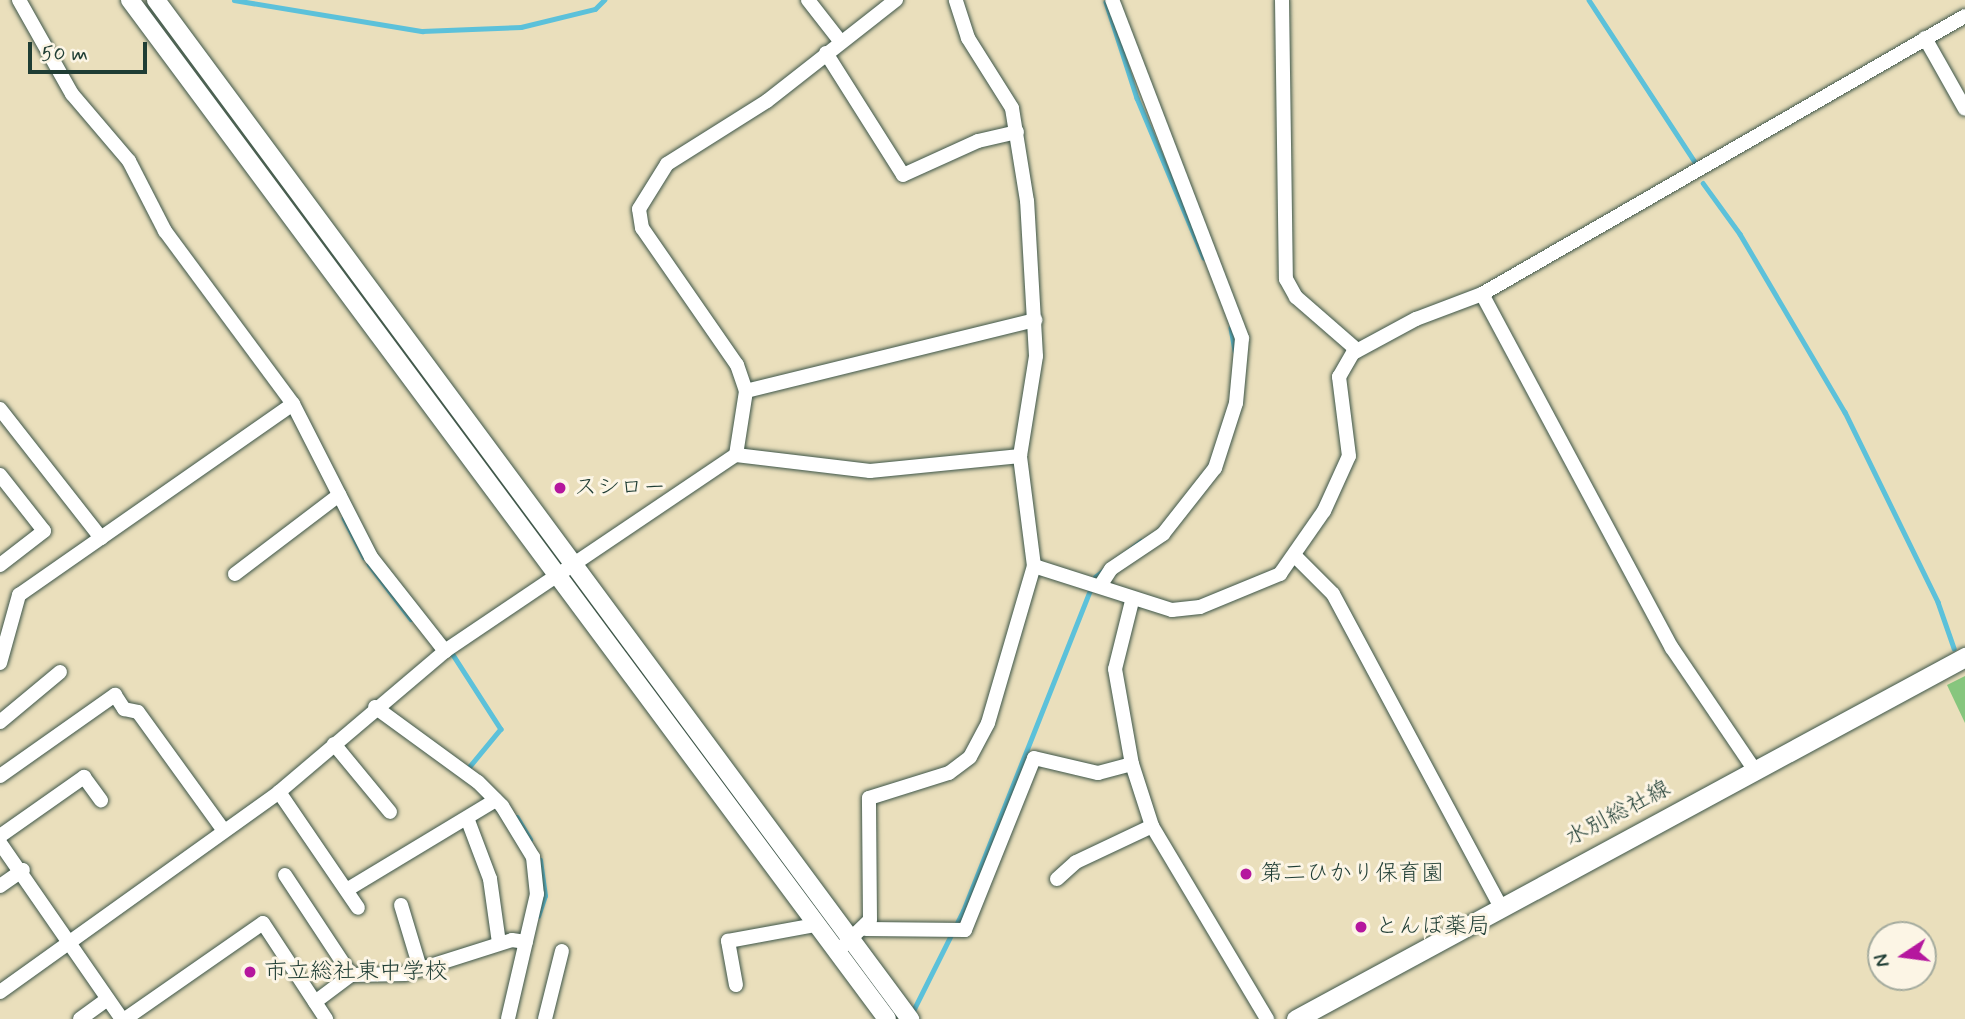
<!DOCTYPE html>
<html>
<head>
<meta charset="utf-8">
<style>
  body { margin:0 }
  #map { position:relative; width:1965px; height:1019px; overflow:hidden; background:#eadfbc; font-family:Mynerve,"Klee One",sans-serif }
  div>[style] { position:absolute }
  .green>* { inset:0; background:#87c67e }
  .stream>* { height:4.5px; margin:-2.25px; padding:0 2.25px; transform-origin:2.25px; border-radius:2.25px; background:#5cc1da }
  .roads { filter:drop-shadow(0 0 2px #3d5548) drop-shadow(0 0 2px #3d5548) }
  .minor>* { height:14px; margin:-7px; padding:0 7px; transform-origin:7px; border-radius:7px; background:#fff }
  .tertiary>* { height:18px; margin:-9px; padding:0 9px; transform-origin:9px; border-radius:9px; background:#fff }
  .secondary>* { height:19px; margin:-9.5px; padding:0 9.5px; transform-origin:9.5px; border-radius:9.5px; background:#fff }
  .dots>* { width:19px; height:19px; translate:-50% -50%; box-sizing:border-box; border:4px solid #fcf5e5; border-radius:50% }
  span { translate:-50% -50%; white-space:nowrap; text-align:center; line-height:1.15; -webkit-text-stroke:6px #fcf5e5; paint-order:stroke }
  .poi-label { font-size:23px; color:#1f3d34 }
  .left { translate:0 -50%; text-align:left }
  .street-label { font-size:23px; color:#1f3d34 }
  .north { position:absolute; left:1867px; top:921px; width:70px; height:70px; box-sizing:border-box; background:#fcf5e5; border:2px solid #a4ab9e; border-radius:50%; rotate:257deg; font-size:19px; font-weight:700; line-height:28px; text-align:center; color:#1f3d34 }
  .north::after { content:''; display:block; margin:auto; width:24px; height:32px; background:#b5179e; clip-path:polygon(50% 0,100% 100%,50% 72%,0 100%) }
  .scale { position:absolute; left:28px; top:42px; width:119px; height:32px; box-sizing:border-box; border:4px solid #1f3d34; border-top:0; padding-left:9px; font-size:21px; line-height:24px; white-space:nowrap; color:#1f3d34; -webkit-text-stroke:5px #fcf5e5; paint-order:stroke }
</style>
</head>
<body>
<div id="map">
  <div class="green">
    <div style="clip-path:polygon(1965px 676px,1965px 723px,1947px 685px)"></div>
  </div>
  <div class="stream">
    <div style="left:234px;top:0;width:191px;rotate:9.4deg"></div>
    <div style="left:422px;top:31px;width:99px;rotate:-2.3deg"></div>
    <div style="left:521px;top:27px;width:76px;rotate:-13.7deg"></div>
    <div style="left:595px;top:9px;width:13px;rotate:-45deg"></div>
    <div style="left:1589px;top:0;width:194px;rotate:56.8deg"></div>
    <div style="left:1106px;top:2px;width:101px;rotate:72.1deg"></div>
    <div style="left:1137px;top:98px;width:173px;rotate:67.3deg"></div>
    <div style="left:1703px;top:183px;width:63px;rotate:54deg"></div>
    <div style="left:1740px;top:234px;width:207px;rotate:59.5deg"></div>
    <div style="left:1845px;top:412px;width:212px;rotate:63.9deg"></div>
    <div style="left:1938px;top:602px;width:49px;rotate:70.8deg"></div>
    <div style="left:1231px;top:328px;width:23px;rotate:80deg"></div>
    <div style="left:344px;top:518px;width:44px;rotate:62.9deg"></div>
    <div style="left:369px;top:564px;width:69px;rotate:52.6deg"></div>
    <div style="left:450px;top:650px;width:94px;rotate:57.2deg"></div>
    <div style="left:501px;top:729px;width:52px;rotate:129.5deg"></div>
    <div style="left:517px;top:817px;width:26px;rotate:59deg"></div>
    <div style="left:538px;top:916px;width:21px;rotate:-71deg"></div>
    <div style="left:545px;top:896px;width:36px;rotate:-98deg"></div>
    <div style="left:911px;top:1015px;width:116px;rotate:-63.4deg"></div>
    <div style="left:963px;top:911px;width:359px;rotate:-68.4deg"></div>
    <div style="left:1095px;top:577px;width:58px;rotate:-38deg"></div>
  </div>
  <div class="roads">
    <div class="minor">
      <div style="left:19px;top:0;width:108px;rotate:60.6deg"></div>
      <div style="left:72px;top:94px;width:88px;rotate:49.6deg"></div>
      <div style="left:129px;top:161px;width:79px;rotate:62.8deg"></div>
      <div style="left:165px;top:231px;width:215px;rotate:53.5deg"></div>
      <div style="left:293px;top:404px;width:172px;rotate:63deg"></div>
      <div style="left:371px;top:557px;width:120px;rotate:51.8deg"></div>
      <div style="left:808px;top:0;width:52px;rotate:52deg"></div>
      <div style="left:1282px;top:0;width:279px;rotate:89.2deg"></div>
      <div style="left:1286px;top:279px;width:21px;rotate:61deg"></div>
      <div style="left:1296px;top:297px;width:81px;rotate:41deg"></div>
      <div style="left:1925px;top:38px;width:81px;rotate:60.6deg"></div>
      <div style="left:826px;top:53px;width:144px;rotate:57.7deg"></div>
      <div style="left:903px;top:175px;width:82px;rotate:-24.4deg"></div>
      <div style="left:978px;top:141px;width:40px;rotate:-13deg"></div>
      <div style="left:1482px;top:294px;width:402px;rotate:61.8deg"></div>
      <div style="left:1672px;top:648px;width:146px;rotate:55.9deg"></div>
      <div style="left:746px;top:391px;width:298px;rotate:-13.8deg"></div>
      <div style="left:0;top:409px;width:164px;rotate:51.9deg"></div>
      <div style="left:736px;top:455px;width:135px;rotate:6.8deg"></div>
      <div style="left:870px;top:471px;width:151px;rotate:-5.7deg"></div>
      <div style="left:0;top:475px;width:71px;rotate:51.8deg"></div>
      <div style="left:44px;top:531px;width:56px;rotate:142.3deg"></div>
      <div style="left:1296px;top:557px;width:52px;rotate:45deg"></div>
      <div style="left:1333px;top:594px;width:353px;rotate:61.8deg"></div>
      <div style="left:1034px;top:566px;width:145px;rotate:17.7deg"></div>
      <div style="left:1172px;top:610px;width:28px;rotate:-6deg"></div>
      <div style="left:1200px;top:607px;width:87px;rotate:-22.4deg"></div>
      <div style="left:1280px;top:574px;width:77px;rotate:-55.1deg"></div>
      <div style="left:1324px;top:511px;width:60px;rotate:-65.6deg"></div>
      <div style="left:1349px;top:456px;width:80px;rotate:-97.2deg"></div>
      <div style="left:1339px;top:377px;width:28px;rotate:-60deg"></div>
      <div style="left:1353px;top:353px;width:72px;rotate:-28.4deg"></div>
      <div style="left:1416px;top:319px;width:71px;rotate:-20.7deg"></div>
      <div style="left:1482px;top:294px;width:557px;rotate:-29.92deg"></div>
      <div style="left:235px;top:574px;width:131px;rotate:-37.2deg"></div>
      <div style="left:1100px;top:586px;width:20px;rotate:-57deg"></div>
      <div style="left:1111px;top:569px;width:63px;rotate:-33.9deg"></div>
      <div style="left:1163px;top:534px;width:84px;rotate:-51.8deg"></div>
      <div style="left:1215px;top:468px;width:68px;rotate:-72.1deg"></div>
      <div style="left:1236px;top:403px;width:65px;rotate:-84.7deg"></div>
      <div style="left:1242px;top:338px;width:362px;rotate:-111deg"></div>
      <div style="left:1132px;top:601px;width:70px;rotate:104deg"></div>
      <div style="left:1115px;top:669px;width:97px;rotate:79.9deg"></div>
      <div style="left:1132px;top:764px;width:65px;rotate:72.1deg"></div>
      <div style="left:1152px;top:826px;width:225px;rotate:59.2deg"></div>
      <div style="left:0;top:663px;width:71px;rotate:-74.4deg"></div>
      <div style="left:19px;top:595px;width:334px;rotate:-34.9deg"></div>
      <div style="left:375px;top:707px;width:127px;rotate:36.1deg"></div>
      <div style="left:478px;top:782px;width:34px;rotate:45deg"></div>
      <div style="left:502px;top:806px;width:60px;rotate:58.7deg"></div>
      <div style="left:533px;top:857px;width:37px;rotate:84deg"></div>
      <div style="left:537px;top:894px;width:128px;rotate:103.1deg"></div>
      <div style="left:0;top:722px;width:78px;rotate:-39.8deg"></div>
      <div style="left:334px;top:744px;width:88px;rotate:50.5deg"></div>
      <div style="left:0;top:776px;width:141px;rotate:-35.2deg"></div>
      <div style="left:115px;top:695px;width:17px;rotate:57deg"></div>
      <div style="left:124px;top:709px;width:14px;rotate:12deg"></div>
      <div style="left:138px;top:712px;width:143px;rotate:54.1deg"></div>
      <div style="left:279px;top:792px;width:140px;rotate:55.7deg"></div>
      <div style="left:467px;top:818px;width:65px;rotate:69.3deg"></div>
      <div style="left:490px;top:879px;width:65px;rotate:82deg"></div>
      <div style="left:0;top:836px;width:103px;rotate:-35.1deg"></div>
      <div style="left:84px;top:777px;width:29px;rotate:54deg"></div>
      <div style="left:0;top:843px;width:214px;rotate:55.3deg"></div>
      <div style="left:285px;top:875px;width:120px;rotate:56.6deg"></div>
      <div style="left:1057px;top:879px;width:25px;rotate:-42deg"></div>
      <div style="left:1076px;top:862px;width:84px;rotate:-25.3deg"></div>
      <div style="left:0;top:886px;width:28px;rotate:-35deg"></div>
      <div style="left:350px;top:888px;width:170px;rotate:-31.1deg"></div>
      <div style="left:401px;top:905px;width:66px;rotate:73.2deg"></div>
      <div style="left:866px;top:929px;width:99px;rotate:0.6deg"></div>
      <div style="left:965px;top:930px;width:185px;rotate:-68.1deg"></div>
      <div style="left:1034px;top:758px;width:66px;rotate:13.2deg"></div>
      <div style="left:1098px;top:773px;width:35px;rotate:-15deg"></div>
      <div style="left:843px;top:946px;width:37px;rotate:-44deg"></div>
      <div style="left:870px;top:920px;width:122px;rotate:-90.5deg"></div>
      <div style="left:869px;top:798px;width:84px;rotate:-17.4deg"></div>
      <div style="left:949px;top:773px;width:26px;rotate:-37deg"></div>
      <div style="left:970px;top:757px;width:38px;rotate:-62deg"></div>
      <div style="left:988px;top:723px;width:164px;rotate:-73.7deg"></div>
      <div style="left:1034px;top:566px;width:111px;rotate:-97.3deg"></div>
      <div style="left:1020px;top:456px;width:101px;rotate:-80.9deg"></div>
      <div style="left:1036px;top:356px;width:155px;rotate:-93.3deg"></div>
      <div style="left:1027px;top:201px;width:94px;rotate:-99.2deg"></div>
      <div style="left:1012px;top:108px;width:83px;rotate:-122.2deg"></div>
      <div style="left:968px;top:38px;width:40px;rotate:-108deg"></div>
      <div style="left:736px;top:985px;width:45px;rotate:-100.3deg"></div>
      <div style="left:728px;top:941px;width:88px;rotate:-10.4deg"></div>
      <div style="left:0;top:992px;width:343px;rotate:-35.6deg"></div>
      <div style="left:279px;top:792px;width:218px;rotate:-40.3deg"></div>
      <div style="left:445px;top:651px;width:351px;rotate:-34deg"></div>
      <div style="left:736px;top:455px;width:65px;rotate:-81.1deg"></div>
      <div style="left:746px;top:391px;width:28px;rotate:-109deg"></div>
      <div style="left:737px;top:365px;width:167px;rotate:-124.7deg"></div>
      <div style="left:642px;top:228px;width:19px;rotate:-99deg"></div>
      <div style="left:639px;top:209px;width:53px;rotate:-58.1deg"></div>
      <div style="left:667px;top:164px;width:118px;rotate:-32.2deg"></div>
      <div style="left:767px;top:101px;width:164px;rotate:-38.1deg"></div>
      <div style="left:315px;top:1002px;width:45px;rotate:-36.9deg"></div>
      <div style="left:351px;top:975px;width:54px;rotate:-1.1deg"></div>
      <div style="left:405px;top:974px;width:112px;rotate:-17.6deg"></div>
      <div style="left:512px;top:940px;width:14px;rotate:8deg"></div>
      <div style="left:80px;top:1019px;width:34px;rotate:-36deg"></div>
      <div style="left:125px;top:1019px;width:168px;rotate:-34.8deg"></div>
      <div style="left:263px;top:923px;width:115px;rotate:56.7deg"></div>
      <div style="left:545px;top:1019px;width:70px;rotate:-76deg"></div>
    </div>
    <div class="tertiary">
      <div style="left:130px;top:0;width:1269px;rotate:53.39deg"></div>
      <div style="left:156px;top:0;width:1268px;rotate:53.5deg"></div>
    </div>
    <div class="secondary">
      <div style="left:1296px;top:1019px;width:761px;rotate:-28.42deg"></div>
    </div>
  </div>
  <div class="dots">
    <div style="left:560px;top:488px;background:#b5179e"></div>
    <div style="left:1246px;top:874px;background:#b5179e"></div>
    <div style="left:1361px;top:927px;background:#b5179e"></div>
    <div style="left:250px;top:972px;background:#b5179e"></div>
  </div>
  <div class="poi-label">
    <span class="left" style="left:574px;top:488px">スシロー</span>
    <span class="left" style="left:1260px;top:874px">第二ひかり保育園</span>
    <span class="left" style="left:1375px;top:927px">とんぼ薬局</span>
    <span class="left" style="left:264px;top:972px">市立総社東中学校</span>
  </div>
  <div class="street-label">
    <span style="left:1618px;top:814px;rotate:-28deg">水別総社線</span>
  </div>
  <div class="north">N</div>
  <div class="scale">50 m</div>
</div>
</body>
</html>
